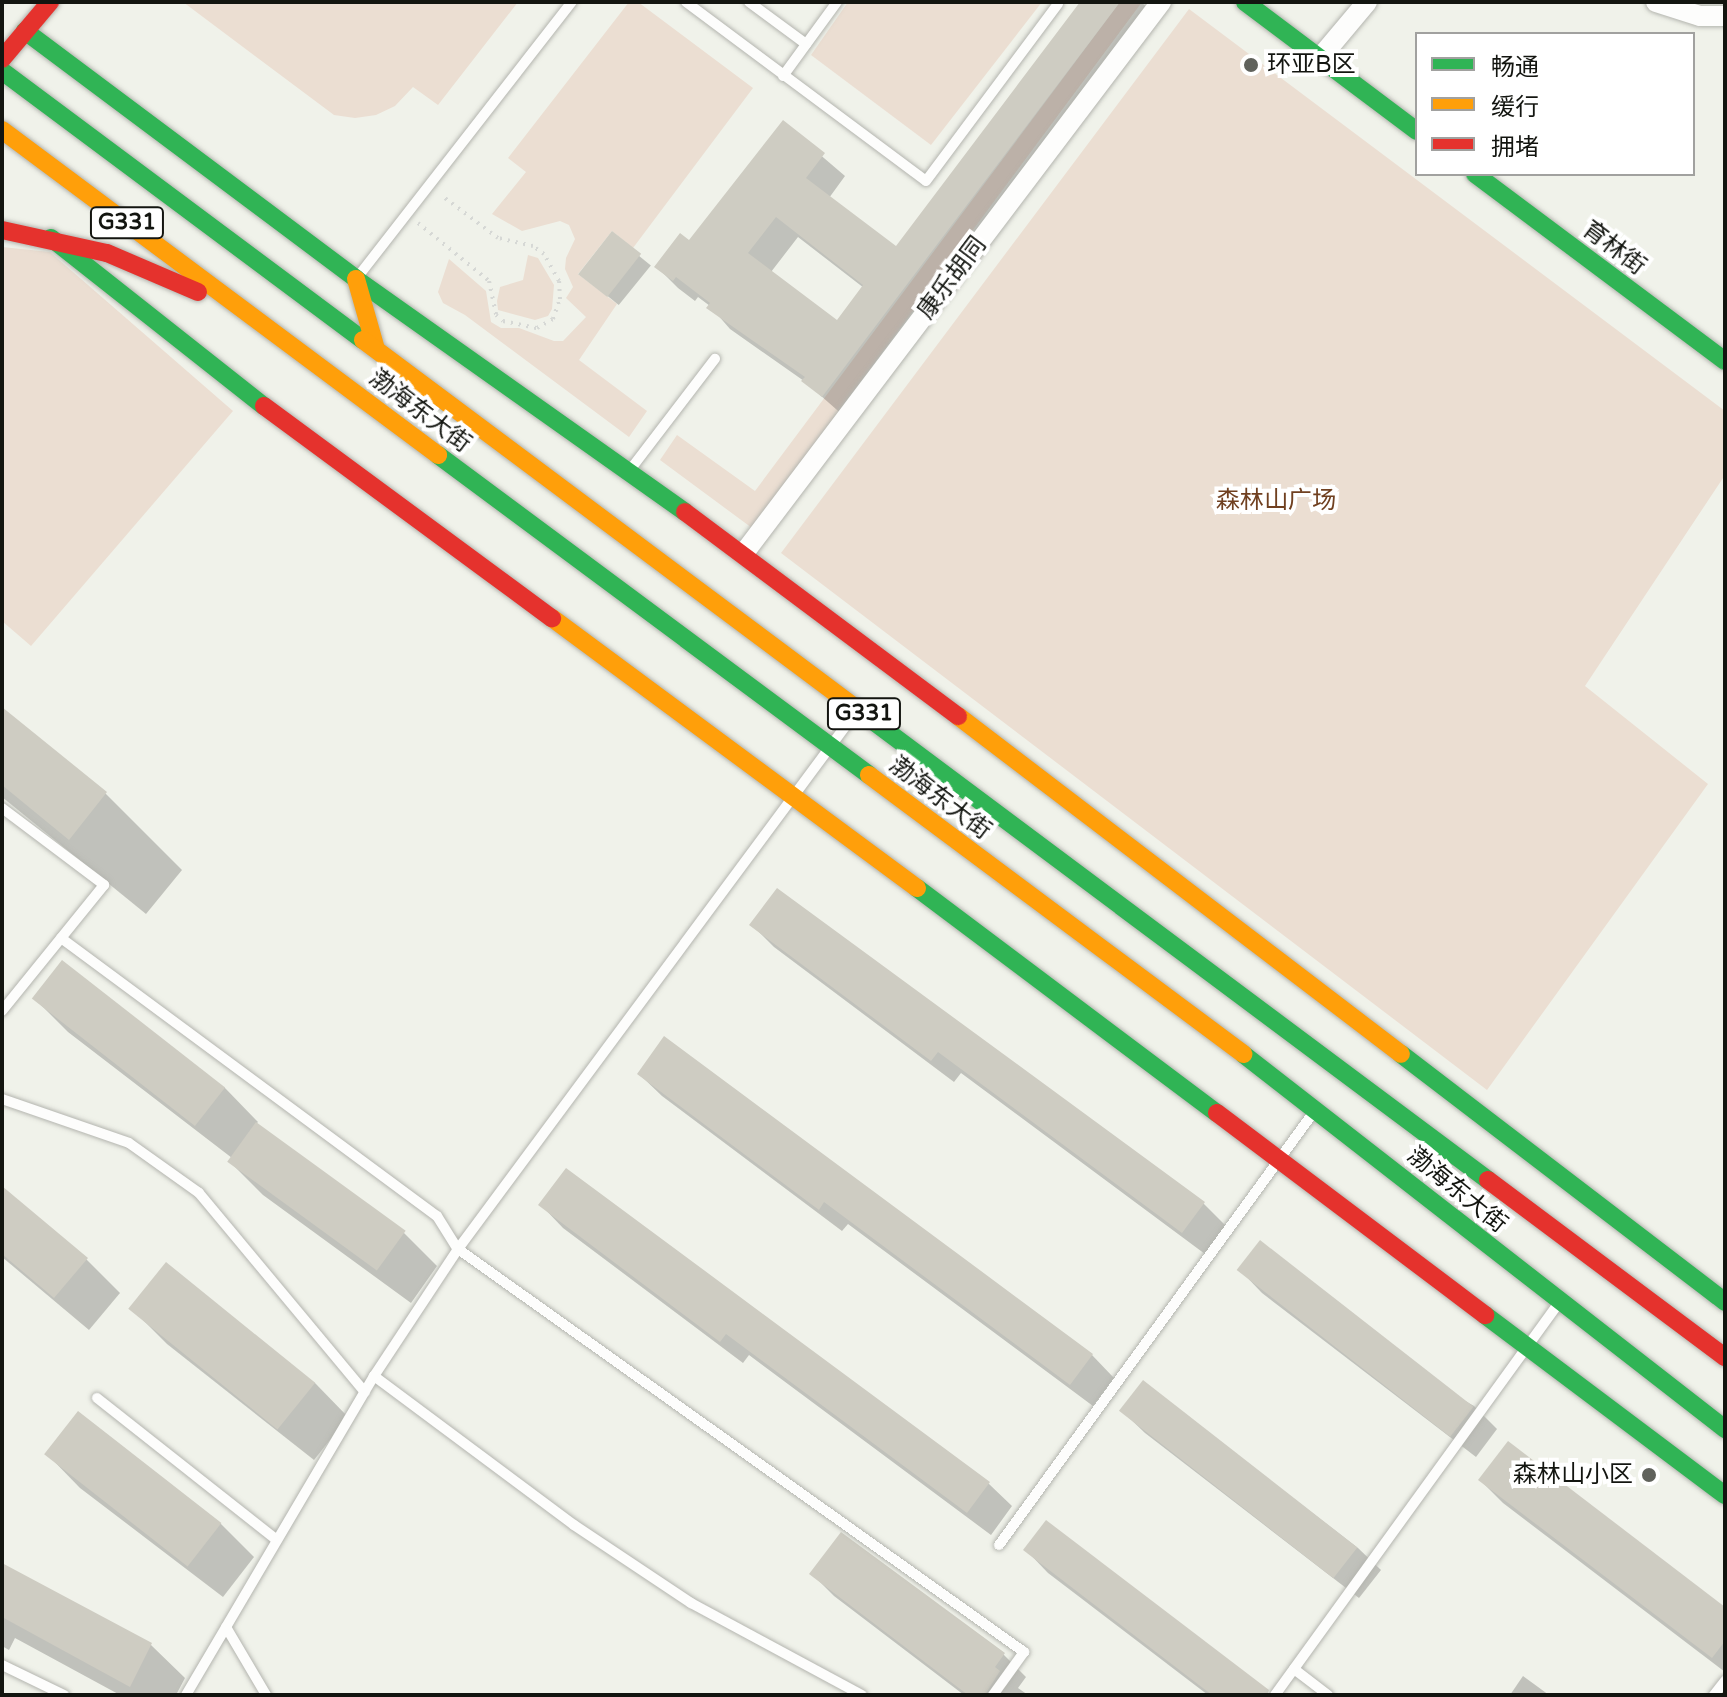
<!DOCTYPE html>
<html>
<head>
<meta charset="utf-8">
<style>
  body { margin:0 }
  #map { position:relative; width:1727px; height:1697px; overflow:hidden; background:#f0f2ea; font-family:"Varela Round","Noto Sans SC",sans-serif }
  div>[style] { position:absolute }
  .green>* { inset:0; background:#ebded2 }
  .shadow>* { inset:0; background:#0003; transform-origin:0 0 }
  .building>* { inset:0; background:#ceccc2; transform-origin:0 0 }
  .path>* { height:4px; margin-top:-2px; transform-origin:0; background:repeating-linear-gradient(90deg,#d6d8d5 0 2px,transparent 0 8px) }
  .roads { filter:drop-shadow(0 0 2px #b4b5af) drop-shadow(0 0 2px #b4b5af) }
  .lane>* { height:10px; margin:-5px; padding:0 5px; transform-origin:5px; border-radius:5px; background:#fdfdfc }
  .street>* { height:20px; margin:-10px; padding:0 10px; transform-origin:10px; border-radius:10px; background:#fdfdfc }
  .fast>* { height:18px; margin:-9px; padding:0 9px; transform-origin:9px; border-radius:9px; background:#30b455 }
  .slow>* { height:18px; margin:-9px; padding:0 9px; transform-origin:9px; border-radius:9px; background:#ff9f0a }
  .jam>* { height:18px; margin:-9px; padding:0 9px; transform-origin:9px; border-radius:9px; background:#e5322d }
  .dots>* { width:22px; height:22px; translate:-50% -50%; box-sizing:border-box; border:4px solid #fff; border-radius:50% }
  span { translate:-50% -50%; white-space:nowrap; text-align:center; line-height:1.15; -webkit-text-stroke:8px #fff; paint-order:stroke }
  .shield-label span { padding:2px 6px; background:#fff; border:2px solid; border-radius:6px; -webkit-text-stroke-width:0 }
  .shield-label { font-size:22px; color:#131510; font-weight:700 }
  .poi-label { font-size:24px; color:#131510 }
  .left { translate:0 -50%; text-align:left }
  .right { translate:-100% -50%; text-align:right }
  .street-label { font-size:24px; color:#131510 }
  .park-label { font-size:24px; color:#704020 }
  .frame { position:absolute; inset:0; border:4px solid #131510; pointer-events:none }
  .legend { position:absolute; left:1415px; top:32px; width:280px; height:144px; box-sizing:border-box; background:#fff; border:2px solid #a1a19f; margin:0; padding:10px 14px; list-style:none; font-size:24px; color:#131510 }
  .legend li { display:flex; align-items:center; gap:16px; height:40px }
  .legend b { width:40px; border:2px solid #a1a19f }
</style>
</head>
<body>
<div id="map">
  <div class="green">
    <div style="clip-path:polygon(183px 2px,518px 2px,438px 105px,413px 87px,395px 106px,376px 115px,355px 118px,334px 115px)"></div>
    <div style="clip-path:polygon(629px 2px,638px 2px,753px 88px,633px 248px,612px 231px,578px 274px,617px 304px,579px 360px,647px 411px,629px 437px,465px 315px,443px 303px,438px 292px,449px 259px,486px 291px,491px 322px,501px 328px,519px 328px,554px 341px,563px 341px,586px 317px,566px 298px,573px 287px,565px 269px,566px 258px,575px 239px,569px 225px,560px 221px,522px 231px,492px 214px,526px 172px,508px 158px)"></div>
    <div style="clip-path:polygon(848px 2px,1042px 2px,931px 145px,811px 55px)"></div>
    <div style="clip-path:polygon(1120px 2px,1142px 2px,752px 528px,660px 460px,677px 435px,755px 491px)"></div>
    <div style="clip-path:polygon(1189px 9px,1725px 411px,1725px 475px,1585px 686px,1708px 784px,1487px 1090px,781px 553px)"></div>
    <div style="clip-path:polygon(2px 247px,50px 252px,233px 411px,31px 646px,2px 621px)"></div>
    <div style="clip-path:polygon(528px 255px,538px 258px,554px 285px,552px 309px,548px 316px,535px 320px,498px 310px,497px 301px,500px 287px,523px 280px)"></div>
  </div>
  <div class="shadow">
    <div style="clip-path:polygon(evenodd,1082px 2px,1141px 2px,1151px 11px,845px 417px,804px 381px,730px 329px,710px 306px,698px 297px,695px 301px,678px 288px,657px 267px,689px 243px,783px 123px,845px 176px,829px 198px,896px 249px,1082px 2px,798px 237px,864px 288px,838px 323px,771px 272px,798px 237px)"></div>
    <div style="left:612px;top:234px;width:50px;height:51px;rotate:39deg"></div>
    <div style="clip-path:polygon(2px 710px,106px 794px,182px 870px,146px 914px,2px 797px)"></div>
    <div style="clip-path:polygon(752px 925px,1203px 1203px,1226px 1226px,1205px 1254px,961px 1073px,954px 1082px,774px 947px)"></div>
    <div style="clip-path:polygon(35px 999px,225px 1088px,258px 1122px,256px 1124px,404px 1233px,437px 1266px,411px 1303px,263px 1195px,230px 1162px,232px 1158px,68px 1032px)"></div>
    <div style="clip-path:polygon(639px 1074px,1092px 1355px,1114px 1378px,1093px 1406px,848px 1224px,842px 1231px,662px 1096px)"></div>
    <div style="clip-path:polygon(566px 1171px,989px 1484px,1012px 1506px,991px 1535px,749px 1355px,743px 1363px,563px 1228px,541px 1205px)"></div>
    <div style="clip-path:polygon(2px 1188px,86px 1259px,120px 1293px,89px 1330px,2px 1257px)"></div>
    <div style="clip-path:polygon(1240px 1270px,1474px 1406px,1497px 1429px,1476px 1457px,1262px 1293px)"></div>
    <div style="clip-path:polygon(133px 1310px,315px 1383px,348px 1417px,314px 1460px,167px 1344px)"></div>
    <div style="clip-path:polygon(1143px 1383px,1358px 1548px,1381px 1570px,1359px 1598px,1145px 1433px,1122px 1411px)"></div>
    <div style="clip-path:polygon(78px 1414px,221px 1524px,254px 1557px,223px 1597px,80px 1488px,47px 1454px)"></div>
    <div style="clip-path:polygon(1480px 1480px,1725px 1609px,1725px 1672px,1503px 1503px)"></div>
    <div style="clip-path:polygon(842px 1534px,1004px 1655px,1026px 1677px,1018px 1688px,1028px 1695px,964px 1695px,834px 1596px,812px 1574px)"></div>
    <div style="clip-path:polygon(1026px 1550px,1261px 1687px,1269px 1695px,1208px 1695px,1048px 1573px)"></div>
    <div style="clip-path:polygon(2px 1565px,151px 1645px,185px 1678px,176px 1695px,120px 1695px,15px 1638px,9px 1650px,2px 1646px)"></div>
    <div style="clip-path:polygon(1523px 1676px,1549px 1695px,1510px 1695px)"></div>
  </div>
  <div class="building">
    <div style="clip-path:polygon(evenodd,1080px 2px,1120px 2px,822px 397px,801px 381px,805px 377px,706px 308px,710px 303px,676px 277px,673px 281px,654px 267px,680px 233px,689px 240px,783px 120px,825px 153px,806px 178px,896px 246px,1080px 2px,776px 217px,863px 285px,837px 320px,748px 253px,776px 217px)"></div>
    <div style="left:612px;top:231px;width:37px;height:55px;rotate:38deg"></div>
    <div style="clip-path:polygon(2px 707px,107px 792px,69px 840px,2px 785px)"></div>
    <div style="clip-path:polygon(777px 888px,1205px 1202px,1182px 1233px,938px 1052px,931px 1061px,749px 925px)"></div>
    <div style="left:62px;top:960px;width:207px;height:49px;rotate:38deg"></div>
    <div style="clip-path:polygon(664px 1036px,1093px 1354px,1070px 1385px,824px 1202px,819px 1210px,637px 1074px)"></div>
    <div style="left:256px;top:1122px;width:185px;height:49px;rotate:36deg"></div>
    <div style="clip-path:polygon(566px 1168px,990px 1482px,967px 1513px,726px 1334px,720px 1342px,538px 1205px)"></div>
    <div style="clip-path:polygon(2px 1186px,88px 1258px,54px 1298px,2px 1254px)"></div>
    <div style="left:1260px;top:1240px;width:271px;height:38px;rotate:38deg"></div>
    <div style="left:166px;top:1262px;width:192px;height:60px;rotate:39deg"></div>
    <div style="left:1143px;top:1380px;width:272px;height:39px;rotate:38deg"></div>
    <div style="left:78px;top:1411px;width:182px;height:55px;rotate:38deg"></div>
    <div style="clip-path:polygon(1508px 1441px,1725px 1607px,1725px 1641px,1712px 1658px,1478px 1480px)"></div>
    <div style="clip-path:polygon(1046px 1520px,1269px 1690px,1267px 1695px,1212px 1695px,1023px 1550px)"></div>
    <div style="clip-path:polygon(841px 1532px,1005px 1653px,995px 1667px,1000px 1671px,985px 1695px,968px 1695px,809px 1574px)"></div>
    <div style="clip-path:polygon(2px 1563px,152px 1643px,130px 1687px,2px 1617px)"></div>
  </div>
  <div class="path">
    <div style="left:418px;top:223px;width:92px;rotate:39.2deg"></div>
    <div style="left:489px;top:281px;width:35px;rotate:78deg"></div>
    <div style="left:496px;top:315px;width:9px;rotate:41deg"></div>
    <div style="left:503px;top:321px;width:35px;rotate:12deg"></div>
    <div style="left:537px;top:328px;width:18px;rotate:-29deg"></div>
    <div style="left:553px;top:319px;width:21px;rotate:-71deg"></div>
    <div style="left:560px;top:299px;width:18px;rotate:-93deg"></div>
    <div style="left:559px;top:281px;width:31px;rotate:-119deg"></div>
    <div style="left:544px;top:254px;width:14px;rotate:-144deg"></div>
    <div style="left:533px;top:246px;width:36px;rotate:-167deg"></div>
    <div style="left:498px;top:238px;width:70px;rotate:-143.1deg"></div>
  </div>
  <div class="roads">
    <div class="lane">
      <div style="left:686px;top:2px;width:299px;rotate:36.7deg"></div>
      <div style="left:926px;top:181px;width:221px;rotate:-53.3deg"></div>
      <div style="left:749px;top:2px;width:71px;rotate:36.4deg"></div>
      <div style="left:783px;top:76px;width:92px;rotate:-53.9deg"></div>
      <div style="left:360px;top:274px;width:345px;rotate:-52.1deg"></div>
      <div style="left:630px;top:470px;width:140px;rotate:-52.6deg"></div>
      <div style="left:2px;top:808px;width:128px;rotate:37deg"></div>
      <div style="left:104px;top:885px;width:162px;rotate:129deg"></div>
      <div style="left:61px;top:938px;width:468px;rotate:36.5deg"></div>
      <div style="left:437px;top:1216px;width:39px;rotate:58deg"></div>
      <div style="left:458px;top:1249px;width:695px;rotate:35.45deg"></div>
      <div style="left:1024px;top:1652px;width:53px;rotate:125.8deg"></div>
      <div style="left:2px;top:1099px;width:134px;rotate:19.1deg"></div>
      <div style="left:129px;top:1143px;width:86px;rotate:35.5deg"></div>
      <div style="left:199px;top:1193px;width:259px;rotate:50.2deg"></div>
      <div style="left:374px;top:1376px;width:249px;rotate:36.7deg"></div>
      <div style="left:574px;top:1525px;width:141px;rotate:33.7deg"></div>
      <div style="left:691px;top:1603px;width:194px;rotate:28.3deg"></div>
      <div style="left:97px;top:1398px;width:229px;rotate:38.3deg"></div>
      <div style="left:999px;top:1545px;width:534px;rotate:-53.99deg"></div>
      <div style="left:226px;top:1627px;width:79px;rotate:59.5deg"></div>
      <div style="left:2px;top:1665px;width:69px;rotate:25.8deg"></div>
      <div style="left:1294px;top:1669px;width:43px;rotate:37.4deg"></div>
      <div style="left:186px;top:1695px;width:370px;rotate:-59.5deg"></div>
      <div style="left:374px;top:1376px;width:152px;rotate:-56.5deg"></div>
      <div style="left:458px;top:1249px;width:663px;rotate:-53.46deg"></div>
      <div style="left:1275px;top:1695px;width:478px;rotate:-54.1deg"></div>
      <div style="left:1714px;top:1695px;width:18px;rotate:-52deg"></div>
    </div>
    <div class="street">
      <div style="left:1656px;top:2px;width:46px;rotate:17.7deg"></div>
      <div style="left:1700px;top:16px;width:25px"></div>
      <div style="left:1320px;top:58px;width:73px;rotate:-50deg"></div>
      <div style="left:744px;top:553px;width:691px;rotate:-52.88deg"></div>
    </div>
    <div class="fast">
      <div style="left:1245px;top:2px;width:215px;rotate:36.9deg"></div>
      <div style="left:25px;top:31px;width:414px;rotate:36.8deg"></div>
      <div style="left:356px;top:279px;width:403px;rotate:35.3deg"></div>
      <div style="left:2px;top:71px;width:450px;rotate:36.7deg"></div>
      <div style="left:1475px;top:174px;width:312px;rotate:36.8deg"></div>
      <div style="left:51px;top:238px;width:271px;rotate:38.3deg"></div>
      <div style="left:438px;top:455px;width:537px;rotate:36.59deg"></div>
      <div style="left:873px;top:721px;width:767px;rotate:36.74deg"></div>
      <div style="left:917px;top:888px;width:375px;rotate:36.9deg"></div>
      <div style="left:1243px;top:1054px;width:611px;rotate:37.88deg"></div>
      <div style="left:1401px;top:1054px;width:408px;rotate:37.4deg"></div>
      <div style="left:1485px;top:1315px;width:300px;rotate:36.9deg"></div>
    </div>
    <div class="slow">
      <div style="left:2px;top:130px;width:544px;rotate:36.7deg"></div>
      <div style="left:356px;top:279px;width:73px;rotate:74.1deg"></div>
      <div style="left:363px;top:340px;width:637px;rotate:36.76deg"></div>
      <div style="left:552px;top:618px;width:454px;rotate:36.5deg"></div>
      <div style="left:958px;top:716px;width:557px;rotate:37.34deg"></div>
      <div style="left:869px;top:775px;width:467px;rotate:36.7deg"></div>
    </div>
    <div class="jam">
      <div style="left:2px;top:59px;width:75px;rotate:-49.9deg"></div>
      <div style="left:2px;top:230px;width:107px;rotate:12.4deg"></div>
      <div style="left:107px;top:253px;width:99px;rotate:23.2deg"></div>
      <div style="left:264px;top:406px;width:358px;rotate:36.4deg"></div>
      <div style="left:685px;top:512px;width:341px;rotate:36.8deg"></div>
      <div style="left:1217px;top:1113px;width:336px;rotate:37deg"></div>
      <div style="left:1488px;top:1180px;width:296px;rotate:36.8deg"></div>
    </div>
  </div>
  <div class="dots">
    <div style="left:1251px;top:65px;background:#60625c"></div>
    <div style="left:1649px;top:1475px;background:#60625c"></div>
  </div>
  <div class="shield-label">
    <span style="left:127px;top:223px">G331</span>
    <span style="left:864px;top:714px">G331</span>
  </div>
  <div class="poi-label">
    <span class="left" style="left:1267px;top:65px">环亚B区</span>
    <span class="right" style="left:1633px;top:1475px">森林山小区</span>
  </div>
  <div class="street-label">
    <span style="left:1614px;top:248px;rotate:37deg">育林街</span>
    <span style="left:952px;top:278px;rotate:-53deg">康乐胡同</span>
    <span style="left:420px;top:411px;rotate:37deg">渤海东大街</span>
    <span style="left:940px;top:798px;rotate:37deg">渤海东大街</span>
    <span style="left:1457px;top:1190px;rotate:39deg">渤海东大街</span>
  </div>
  <div class="park-label">
    <span style="left:1276px;top:501px">森林山广场</span>
  </div>
  <div class="frame"></div>
  <ul class="legend">
  <li><b style="height:10px;background:#30b455"></b>畅通</li>
  <li><b style="height:10px;background:#ff9f0a"></b>缓行</li>
  <li><b style="height:10px;background:#e5322d"></b>拥堵</li>
  </ul>
</div>
</body>
</html>
